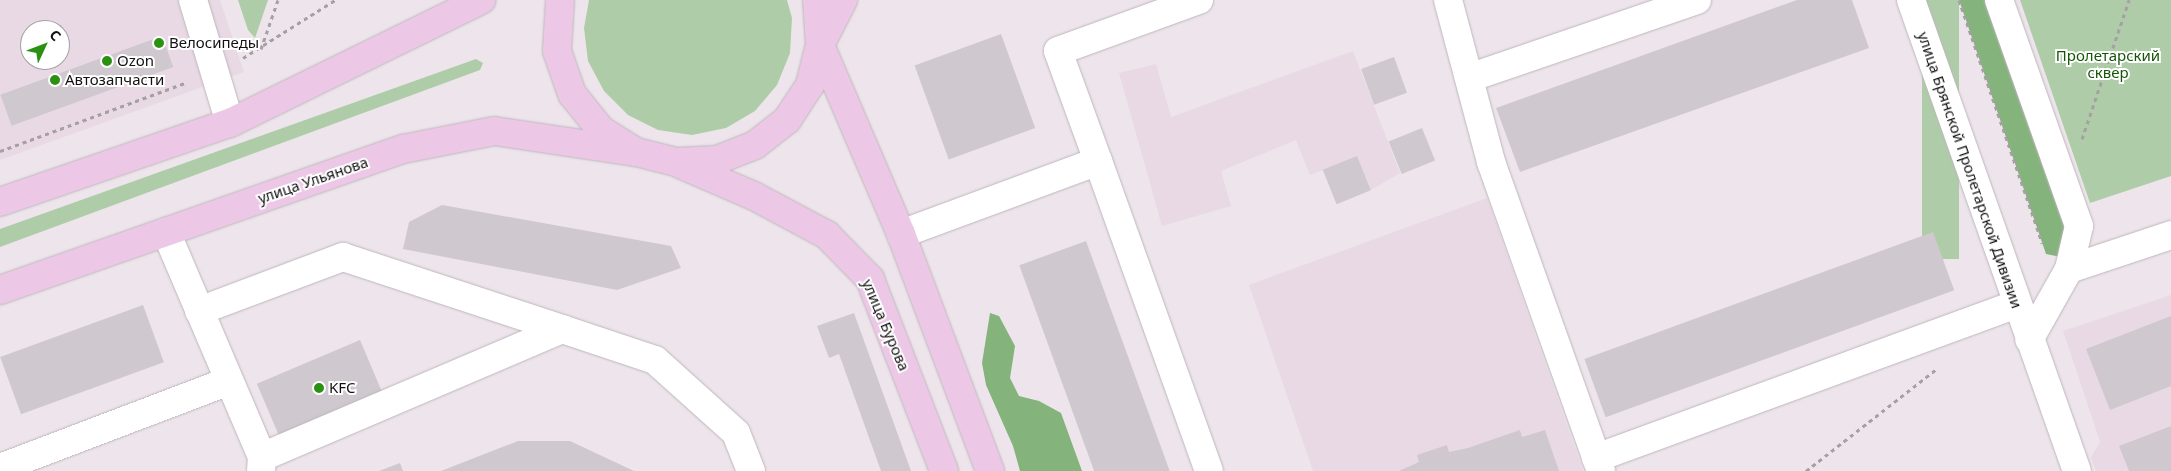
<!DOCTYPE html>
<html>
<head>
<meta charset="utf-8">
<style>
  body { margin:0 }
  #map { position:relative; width:2171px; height:471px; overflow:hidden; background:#ede5eb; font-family:"Noto Sans",sans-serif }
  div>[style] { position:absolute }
  .built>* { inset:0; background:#e8d9e5 }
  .green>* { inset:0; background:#afcca9; transform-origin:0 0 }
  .forest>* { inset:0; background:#84b37c }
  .building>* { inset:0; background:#d0c8cf; transform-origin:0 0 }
  .path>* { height:3px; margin-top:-1.5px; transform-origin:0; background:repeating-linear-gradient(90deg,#a69fa4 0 4px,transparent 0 8px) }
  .roads { filter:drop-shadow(0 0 1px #beb6bc) drop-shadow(0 0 1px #beb6bc) }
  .minor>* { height:28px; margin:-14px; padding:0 14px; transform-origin:14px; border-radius:14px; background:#fff }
  .major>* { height:28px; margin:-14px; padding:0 14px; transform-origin:14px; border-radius:14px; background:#ecc7e6 }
  .dots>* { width:14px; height:14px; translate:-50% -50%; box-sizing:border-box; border:2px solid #fff; border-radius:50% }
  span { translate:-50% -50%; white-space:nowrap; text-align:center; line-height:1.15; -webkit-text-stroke:4px #fff; paint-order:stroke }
  .poi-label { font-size:15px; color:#141113 }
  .left { translate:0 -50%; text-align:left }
  .park-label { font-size:15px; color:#165508 }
  .street-label { font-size:15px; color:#141113 }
  .north { position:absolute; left:20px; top:20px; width:50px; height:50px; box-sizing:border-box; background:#fff; border:1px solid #a1a0a1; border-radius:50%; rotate:47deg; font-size:14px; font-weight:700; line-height:20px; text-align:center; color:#141113 }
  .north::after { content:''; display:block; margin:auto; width:18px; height:22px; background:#2a9113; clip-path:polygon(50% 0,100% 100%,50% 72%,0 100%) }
</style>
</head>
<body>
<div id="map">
  <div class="built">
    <div style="clip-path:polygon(evenodd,0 0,220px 0,244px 72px,0 160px,0 0,30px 30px,60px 30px,60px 60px,30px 60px,30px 30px)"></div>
    <div style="clip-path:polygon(1353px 51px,1400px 173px,1371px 190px,1357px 157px,1310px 175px,1296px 140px,1221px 171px,1231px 206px,1162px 226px,1119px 73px,1156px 64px,1171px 117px)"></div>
    <div style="clip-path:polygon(1487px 198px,1583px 471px,1313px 471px,1249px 285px)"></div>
    <div style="clip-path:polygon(2171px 295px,2171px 471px,2096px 471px,2091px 457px,2100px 442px,2063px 331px)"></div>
  </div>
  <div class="green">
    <div style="clip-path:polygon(238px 0,268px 0,255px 38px,248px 30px)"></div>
    <div style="clip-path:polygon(589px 0,787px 0,792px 18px,790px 53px,777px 85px,755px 111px,726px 128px,692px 135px,658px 130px,628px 115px,604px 91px,588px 61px,584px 28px)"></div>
    <div style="left:1922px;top:0;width:37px;height:259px"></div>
    <div style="clip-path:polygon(2020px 0,2171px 0,2171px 176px,2090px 203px)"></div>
    <div style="clip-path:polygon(476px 59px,483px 63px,480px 70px,0 247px,0 229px)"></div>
  </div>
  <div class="forest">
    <div style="clip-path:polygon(1959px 0,1988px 0,2067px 227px,2061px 257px,2046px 254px)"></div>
    <div style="clip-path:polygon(990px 313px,999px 316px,1015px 346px,1010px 378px,1019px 396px,1039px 401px,1061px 413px,1082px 471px,1020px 471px,1013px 446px,986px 385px,982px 363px)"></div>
  </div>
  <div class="building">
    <div style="clip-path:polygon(1797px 0,1852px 0,1869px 48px,1520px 172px,1496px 108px)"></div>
    <div style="left:1001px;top:34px;width:100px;height:92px;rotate:70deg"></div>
    <div style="left:162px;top:36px;width:33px;height:172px;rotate:70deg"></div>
    <div style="left:1394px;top:57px;width:38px;height:35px;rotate:70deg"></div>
    <div style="left:1422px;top:128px;width:35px;height:36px;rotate:68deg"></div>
    <div style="left:1357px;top:156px;width:37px;height:37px;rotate:68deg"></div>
    <div style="clip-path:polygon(442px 205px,671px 246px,681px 268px,617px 290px,403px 249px,409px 222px)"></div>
    <div style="left:1933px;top:232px;width:62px;height:371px;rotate:70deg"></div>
    <div style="left:1086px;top:241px;width:245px;height:71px;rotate:70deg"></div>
    <div style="left:143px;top:305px;width:61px;height:152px;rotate:70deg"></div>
    <div style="clip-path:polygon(854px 313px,911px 471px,881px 471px,839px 354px,829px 358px,817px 326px)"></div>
    <div style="clip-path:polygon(2171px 316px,2171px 386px,2110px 410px,2086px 349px)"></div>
    <div style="left:360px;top:340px;width:60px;height:112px;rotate:67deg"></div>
    <div style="clip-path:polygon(2171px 426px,2171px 471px,2129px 471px,2119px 446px)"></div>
    <div style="clip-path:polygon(1520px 430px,1522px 437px,1545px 430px,1559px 471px,1399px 471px,1419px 462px,1417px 455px,1447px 445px,1449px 452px,1468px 448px)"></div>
    <div style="clip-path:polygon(518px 441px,570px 441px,634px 471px,441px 471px)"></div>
    <div style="clip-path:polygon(400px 463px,403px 471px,379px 471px)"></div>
  </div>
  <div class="path">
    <div style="left:1959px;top:0;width:257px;rotate:71.1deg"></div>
    <div style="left:261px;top:49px;width:52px;rotate:-70.9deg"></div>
    <div style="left:243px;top:58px;width:109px;rotate:-32.2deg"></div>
    <div style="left:2082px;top:139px;width:147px;rotate:-71.3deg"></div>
    <div style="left:0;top:151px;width:197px;rotate:-20.2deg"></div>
    <div style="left:1806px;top:471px;width:167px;rotate:-38deg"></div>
  </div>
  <div class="roads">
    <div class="minor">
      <div style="left:193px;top:0;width:128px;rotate:73.3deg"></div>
      <div style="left:1448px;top:0;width:168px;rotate:75.1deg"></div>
      <div style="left:1491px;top:162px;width:328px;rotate:70.4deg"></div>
      <div style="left:1911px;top:0;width:499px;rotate:70.6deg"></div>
      <div style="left:1999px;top:0;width:240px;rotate:70.5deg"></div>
      <div style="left:2079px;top:226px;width:44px;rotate:103.1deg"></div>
      <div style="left:2069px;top:269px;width:81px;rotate:119.4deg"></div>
      <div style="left:1469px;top:78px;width:241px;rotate:-18.9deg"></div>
      <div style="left:1098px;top:161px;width:329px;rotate:70.3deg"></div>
      <div style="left:166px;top:232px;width:245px;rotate:66.9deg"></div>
      <div style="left:262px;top:457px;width:14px;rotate:94deg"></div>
      <div style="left:901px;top:234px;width:210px;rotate:-20.3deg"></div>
      <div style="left:1098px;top:161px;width:117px;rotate:-110deg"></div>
      <div style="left:1058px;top:51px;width:150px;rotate:-19.9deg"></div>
      <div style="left:2069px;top:269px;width:108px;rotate:-18.4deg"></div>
      <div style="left:199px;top:311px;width:154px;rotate:-20.6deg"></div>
      <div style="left:343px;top:257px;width:231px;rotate:18.2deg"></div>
      <div style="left:262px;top:457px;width:326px;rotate:-23.1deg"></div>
      <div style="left:562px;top:329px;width:98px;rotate:18.4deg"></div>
      <div style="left:655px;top:360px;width:109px;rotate:42deg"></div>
      <div style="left:736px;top:433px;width:41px;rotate:68.5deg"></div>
      <div style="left:1596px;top:458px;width:447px;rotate:-20.1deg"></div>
      <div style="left:0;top:468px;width:245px;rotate:-20.8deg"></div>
    </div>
    <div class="major">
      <div style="left:560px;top:0;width:51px;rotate:93.4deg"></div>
      <div style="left:557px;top:51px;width:46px;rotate:70.8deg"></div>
      <div style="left:572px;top:94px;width:46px;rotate:51.1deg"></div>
      <div style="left:601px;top:130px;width:41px;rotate:32.2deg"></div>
      <div style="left:636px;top:152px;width:41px;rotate:14deg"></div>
      <div style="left:676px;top:162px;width:41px;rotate:-2.8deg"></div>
      <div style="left:717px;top:160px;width:41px;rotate:-21.5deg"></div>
      <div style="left:755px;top:145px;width:41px;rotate:-38deg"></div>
      <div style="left:787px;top:120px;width:42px;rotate:-56.7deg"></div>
      <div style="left:810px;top:85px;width:41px;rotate:-76deg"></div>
      <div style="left:820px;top:45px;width:51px;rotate:-62.9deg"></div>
      <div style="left:817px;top:0;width:45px;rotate:86.2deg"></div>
      <div style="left:820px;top:45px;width:206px;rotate:66.8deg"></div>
      <div style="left:901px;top:234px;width:253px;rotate:69.4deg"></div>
      <div style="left:682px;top:165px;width:78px;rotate:23.3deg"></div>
      <div style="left:754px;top:196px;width:83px;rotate:28.1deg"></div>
      <div style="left:827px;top:235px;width:62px;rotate:45.7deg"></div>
      <div style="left:870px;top:279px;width:206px;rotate:68.9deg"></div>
      <div style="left:0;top:202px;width:243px;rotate:-19deg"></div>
      <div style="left:230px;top:123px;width:280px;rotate:-26.1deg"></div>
      <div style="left:0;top:290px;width:427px;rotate:-19.3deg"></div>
      <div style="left:403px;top:149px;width:93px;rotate:-11.2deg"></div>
      <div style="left:494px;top:131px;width:144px;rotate:8.4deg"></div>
    </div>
  </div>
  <div class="dots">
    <div style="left:159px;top:43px;background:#2a9113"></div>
    <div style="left:107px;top:61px;background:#2a9113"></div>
    <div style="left:55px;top:80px;background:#2a9113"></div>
    <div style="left:319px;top:388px;background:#2a9113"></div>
  </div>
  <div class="poi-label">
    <span class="left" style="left:169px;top:43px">Велосипеды</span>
    <span class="left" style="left:117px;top:61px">Ozon</span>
    <span class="left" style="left:65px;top:80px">Автозапчасти</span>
    <span class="left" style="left:329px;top:388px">KFC</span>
  </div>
  <div class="park-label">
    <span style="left:2108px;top:64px">Пролетарский<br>сквер</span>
  </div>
  <div class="street-label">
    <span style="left:1970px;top:170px;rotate:71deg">улица Брянской Пролетарской Дивизии</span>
    <span style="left:313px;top:180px;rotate:-19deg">улица Ульянова</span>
    <span style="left:886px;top:325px;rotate:67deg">улица Бурова</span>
  </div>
  <div class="north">С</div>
</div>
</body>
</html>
